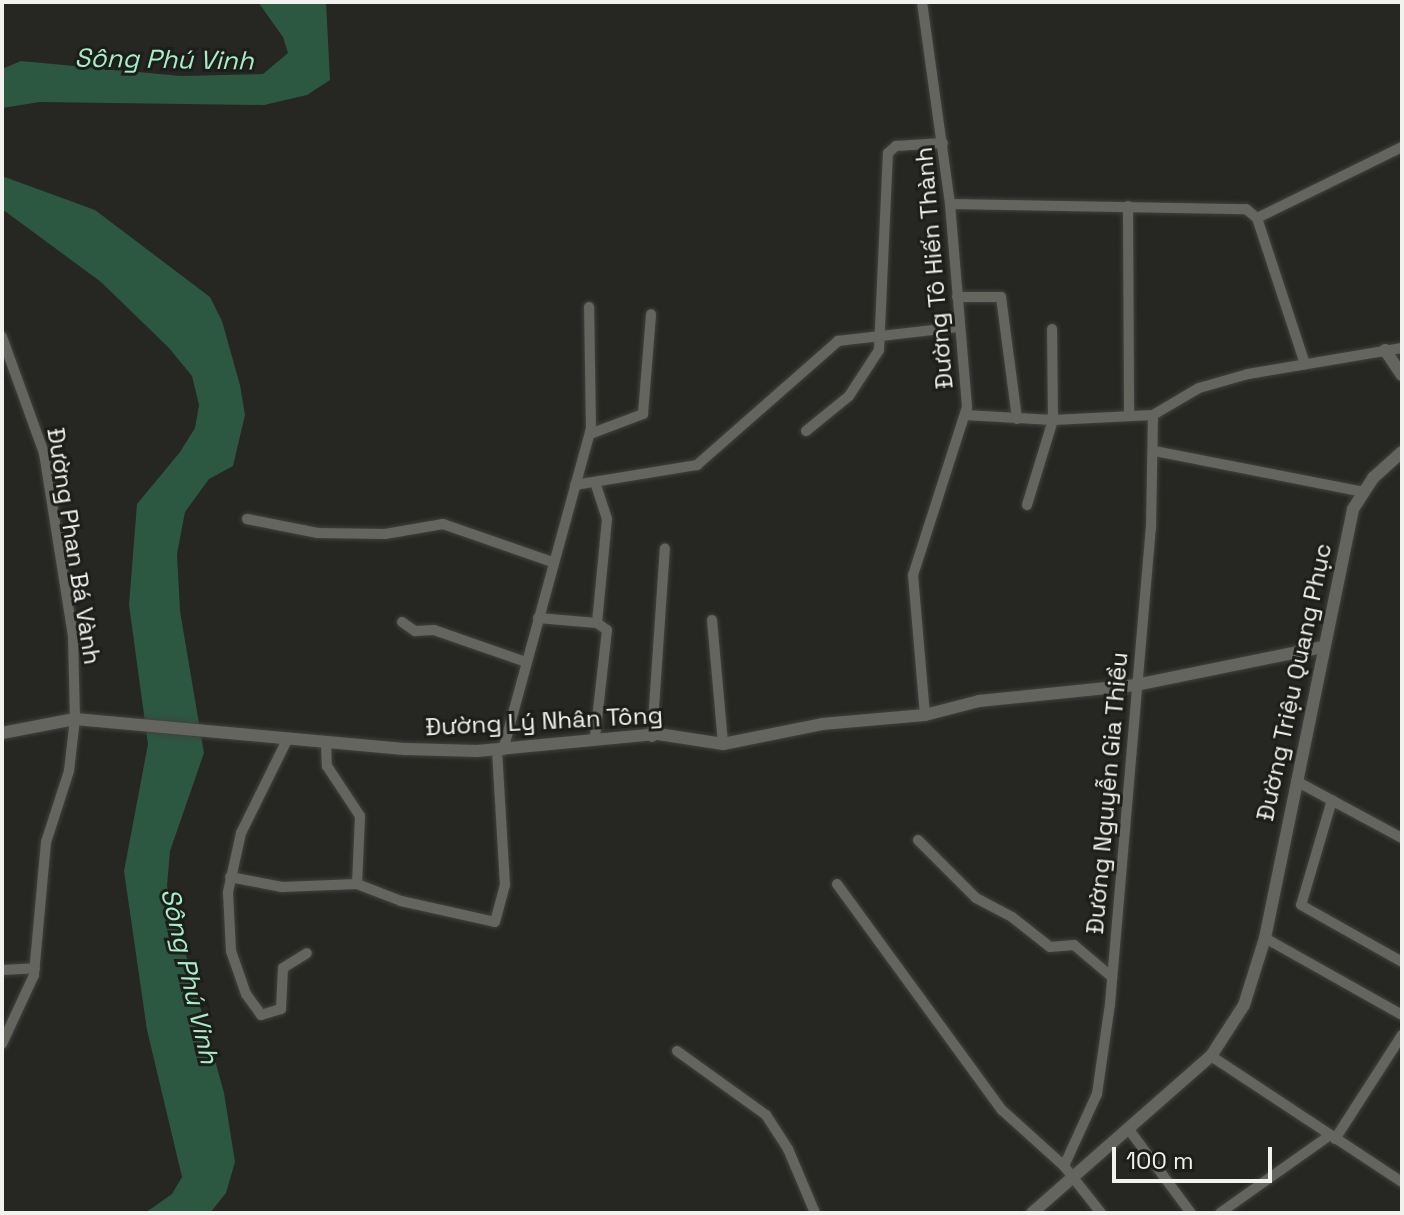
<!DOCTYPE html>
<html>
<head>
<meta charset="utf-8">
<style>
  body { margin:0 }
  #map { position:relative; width:1404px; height:1215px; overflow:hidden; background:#262623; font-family:"Space Grotesk",sans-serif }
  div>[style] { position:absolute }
  .water>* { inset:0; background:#2c5741 }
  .roads { filter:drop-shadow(0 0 2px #41413e) drop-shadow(0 0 2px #41413e) }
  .minor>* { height:10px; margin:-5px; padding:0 5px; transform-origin:5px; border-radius:5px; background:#656560 }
  .tertiary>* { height:12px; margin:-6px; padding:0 6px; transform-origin:6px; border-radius:6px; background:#656560 }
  span { translate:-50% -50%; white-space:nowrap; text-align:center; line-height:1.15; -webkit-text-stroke:6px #1d1d19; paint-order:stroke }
  .street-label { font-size:24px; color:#f1f1ef }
  .water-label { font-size:26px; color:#a5eec6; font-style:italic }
  .frame { position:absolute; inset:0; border:4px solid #f1f1ef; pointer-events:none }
  .scale { position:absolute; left:1112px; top:1147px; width:160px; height:36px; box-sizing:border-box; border:4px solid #f1f1ef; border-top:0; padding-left:10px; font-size:24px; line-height:28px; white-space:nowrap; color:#f1f1ef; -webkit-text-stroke:6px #1d1d19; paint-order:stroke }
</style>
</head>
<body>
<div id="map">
  <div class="water">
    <div style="clip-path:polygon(258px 2px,326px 2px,330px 80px,307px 95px,264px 105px,40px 102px,2px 108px,2px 69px,21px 61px,181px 76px,263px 74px,288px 53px,283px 37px)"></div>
    <div style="clip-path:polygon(2px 176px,95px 210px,210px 297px,222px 321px,240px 385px,245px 415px,233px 466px,209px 479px,185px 512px,177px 554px,180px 611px,204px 753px,170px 851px,167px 886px,224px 1093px,235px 1162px,226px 1193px,210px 1213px,145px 1213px,172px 1194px,182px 1177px,147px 1030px,124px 871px,148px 744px,129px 605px,137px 504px,180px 452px,195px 428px,199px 405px,192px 376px,169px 348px,101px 282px,2px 209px)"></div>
  </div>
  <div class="roads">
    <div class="minor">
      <div style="left:922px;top:2px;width:204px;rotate:82.1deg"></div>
      <div style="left:950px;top:204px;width:204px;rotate:85.2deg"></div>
      <div style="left:967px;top:407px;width:176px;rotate:107.8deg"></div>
      <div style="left:913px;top:575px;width:141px;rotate:85.1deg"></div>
      <div style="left:950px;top:204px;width:296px;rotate:1deg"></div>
      <div style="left:1246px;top:209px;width:14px;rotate:39deg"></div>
      <div style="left:1128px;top:206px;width:210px;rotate:89.7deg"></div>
      <div style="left:1257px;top:218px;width:161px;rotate:-26.1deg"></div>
      <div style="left:1257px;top:218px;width:154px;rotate:71.8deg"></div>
      <div style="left:957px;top:297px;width:44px"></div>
      <div style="left:1001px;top:297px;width:123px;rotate:82.5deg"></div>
      <div style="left:2px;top:337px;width:123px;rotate:70.1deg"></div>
      <div style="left:44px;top:453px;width:186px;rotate:81deg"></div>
      <div style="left:73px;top:637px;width:82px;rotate:88.6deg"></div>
      <div style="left:75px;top:719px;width:52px;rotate:96.6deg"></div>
      <div style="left:69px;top:771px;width:75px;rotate:107.9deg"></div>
      <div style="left:46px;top:842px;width:134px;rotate:95.2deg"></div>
      <div style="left:34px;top:975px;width:76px;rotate:114.9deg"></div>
      <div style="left:965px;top:415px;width:88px;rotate:3.3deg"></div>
      <div style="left:1053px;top:420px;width:100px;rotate:-2.9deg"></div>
      <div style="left:1153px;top:415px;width:53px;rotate:-30.4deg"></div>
      <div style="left:1199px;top:388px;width:51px;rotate:-15.9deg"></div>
      <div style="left:1248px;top:374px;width:156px;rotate:-9.6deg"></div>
      <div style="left:806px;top:431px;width:55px;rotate:-39.1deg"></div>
      <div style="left:849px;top:396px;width:55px;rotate:-56.9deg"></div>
      <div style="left:879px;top:350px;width:197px;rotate:-87.4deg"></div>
      <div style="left:888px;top:153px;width:11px;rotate:-41deg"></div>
      <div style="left:896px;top:146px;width:47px;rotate:-3.7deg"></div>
      <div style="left:590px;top:434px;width:57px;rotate:-20.7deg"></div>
      <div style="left:643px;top:414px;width:100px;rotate:-85.4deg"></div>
      <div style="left:1155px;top:451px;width:213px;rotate:11.1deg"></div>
      <div style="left:595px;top:482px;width:39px;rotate:72deg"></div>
      <div style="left:607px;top:519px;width:104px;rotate:95.5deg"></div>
      <div style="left:575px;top:485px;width:124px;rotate:-9.3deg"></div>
      <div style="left:697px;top:465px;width:188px;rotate:-41.3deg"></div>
      <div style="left:838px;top:341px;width:122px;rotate:-6.6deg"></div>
      <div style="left:1027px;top:505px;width:89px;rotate:-73deg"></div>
      <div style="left:1053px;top:420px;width:91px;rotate:-90.6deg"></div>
      <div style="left:247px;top:519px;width:72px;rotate:11.2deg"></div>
      <div style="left:318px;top:533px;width:67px;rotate:0.9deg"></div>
      <div style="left:385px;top:534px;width:59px;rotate:-9.8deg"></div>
      <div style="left:443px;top:524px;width:115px;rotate:19.2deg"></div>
      <div style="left:538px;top:618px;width:59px;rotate:4.8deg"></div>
      <div style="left:597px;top:623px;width:12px;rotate:35deg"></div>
      <div style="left:607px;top:630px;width:108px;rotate:96.4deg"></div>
      <div style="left:712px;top:620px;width:124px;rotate:84.9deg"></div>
      <div style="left:402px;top:622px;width:16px;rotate:35deg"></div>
      <div style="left:415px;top:631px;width:19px;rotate:-3deg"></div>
      <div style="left:434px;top:630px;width:97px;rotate:19.2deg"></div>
      <div style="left:652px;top:737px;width:189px;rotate:-86.1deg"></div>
      <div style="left:287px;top:740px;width:104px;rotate:116.3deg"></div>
      <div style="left:241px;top:833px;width:60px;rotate:102.4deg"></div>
      <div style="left:228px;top:892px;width:59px;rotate:87.1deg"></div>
      <div style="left:231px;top:951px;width:46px;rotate:70.8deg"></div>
      <div style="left:246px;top:994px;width:26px;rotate:54deg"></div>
      <div style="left:261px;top:1015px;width:21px;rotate:-17deg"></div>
      <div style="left:281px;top:1009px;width:41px;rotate:-87.2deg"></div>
      <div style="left:283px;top:968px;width:28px;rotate:-32deg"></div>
      <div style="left:326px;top:742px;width:24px;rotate:88deg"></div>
      <div style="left:327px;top:766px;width:60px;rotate:56.6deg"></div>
      <div style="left:360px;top:816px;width:68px;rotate:92.5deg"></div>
      <div style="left:503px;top:750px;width:333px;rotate:-74.7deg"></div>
      <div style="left:591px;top:429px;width:122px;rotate:-90.9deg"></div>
      <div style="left:1296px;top:781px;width:120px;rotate:28.3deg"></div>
      <div style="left:1332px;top:800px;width:109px;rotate:106.4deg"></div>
      <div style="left:1301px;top:905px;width:116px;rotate:29.4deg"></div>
      <div style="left:918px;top:840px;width:82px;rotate:45deg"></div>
      <div style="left:976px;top:898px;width:41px;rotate:27.8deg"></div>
      <div style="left:1012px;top:917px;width:48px;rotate:38.3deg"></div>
      <div style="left:1050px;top:947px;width:24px;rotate:-5deg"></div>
      <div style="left:1074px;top:945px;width:50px;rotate:40.1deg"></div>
      <div style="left:230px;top:877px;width:53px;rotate:10.9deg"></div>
      <div style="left:282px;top:887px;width:75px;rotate:-2.3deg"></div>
      <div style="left:357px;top:884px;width:47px;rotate:21.1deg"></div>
      <div style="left:401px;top:901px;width:96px;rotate:12.6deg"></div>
      <div style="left:495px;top:922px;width:38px;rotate:-75deg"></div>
      <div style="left:505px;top:885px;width:135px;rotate:-93.4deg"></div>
      <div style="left:837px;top:884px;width:280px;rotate:53.9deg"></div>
      <div style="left:1002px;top:1110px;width:84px;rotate:42.1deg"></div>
      <div style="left:1064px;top:1166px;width:60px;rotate:51.8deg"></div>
      <div style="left:1265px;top:938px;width:157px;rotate:29.3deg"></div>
      <div style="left:2px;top:970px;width:33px;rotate:-3deg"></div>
      <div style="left:677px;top:1051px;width:110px;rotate:35.7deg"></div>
      <div style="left:766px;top:1115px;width:40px;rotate:57.1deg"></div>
      <div style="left:788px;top:1149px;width:69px;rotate:67.1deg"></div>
      <div style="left:1211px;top:1056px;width:229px;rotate:33.4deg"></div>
      <div style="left:1130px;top:1131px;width:102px;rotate:53.4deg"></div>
      <div style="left:1335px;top:1139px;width:124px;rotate:-57.2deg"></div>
      <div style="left:1064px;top:1166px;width:79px;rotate:-65.4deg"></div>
      <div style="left:1097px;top:1094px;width:91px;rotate:-81.8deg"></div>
      <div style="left:1110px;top:1004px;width:477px;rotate:-85.1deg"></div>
      <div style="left:1151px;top:529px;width:114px;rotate:-89deg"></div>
      <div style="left:1220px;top:1213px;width:135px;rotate:-35.3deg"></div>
    </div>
    <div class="tertiary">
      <div style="left:1385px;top:350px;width:30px;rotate:56deg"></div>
      <div style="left:2px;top:733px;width:74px;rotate:-10.9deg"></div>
      <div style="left:75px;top:719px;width:333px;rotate:5.2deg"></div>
      <div style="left:407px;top:749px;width:70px;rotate:1.6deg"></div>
      <div style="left:477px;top:751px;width:182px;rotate:-5.4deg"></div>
      <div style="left:658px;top:734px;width:66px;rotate:8.7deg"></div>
      <div style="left:723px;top:744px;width:101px;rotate:-11.4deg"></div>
      <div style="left:822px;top:724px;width:103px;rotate:-5deg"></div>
      <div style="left:925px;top:715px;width:56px;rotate:-14.5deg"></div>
      <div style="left:979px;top:701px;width:158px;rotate:-5.8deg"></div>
      <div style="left:1136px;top:685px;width:190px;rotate:-11.5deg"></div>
      <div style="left:1032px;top:1213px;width:238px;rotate:-41.3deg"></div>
      <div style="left:1211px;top:1056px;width:61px;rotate:-57.1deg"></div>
      <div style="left:1244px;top:1005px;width:70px;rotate:-72.6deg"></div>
      <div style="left:1265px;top:938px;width:438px;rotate:-78.4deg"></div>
      <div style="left:1353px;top:509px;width:37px;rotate:-57deg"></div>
      <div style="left:1373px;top:478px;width:39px;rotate:-42deg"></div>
    </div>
  </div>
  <div class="street-label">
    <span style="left:934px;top:268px;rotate:-95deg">Đường Tô Hiến Thành</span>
    <span style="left:74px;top:546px;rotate:81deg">Đường Phan Bá Vành</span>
    <span style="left:1294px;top:682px;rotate:-78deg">Đường Triệu Quang Phục</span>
    <span style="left:544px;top:721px;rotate:-3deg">Đường Lý Nhân Tông</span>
    <span style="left:1107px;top:793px;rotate:-85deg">Đường Nguyễn Gia Thiều</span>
  </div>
  <div class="water-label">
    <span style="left:164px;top:60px;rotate:1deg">Sông Phú Vinh</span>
    <span style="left:189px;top:976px;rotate:77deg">Sông Phú Vinh</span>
  </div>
  <div class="frame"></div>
  <div class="scale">100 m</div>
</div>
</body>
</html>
